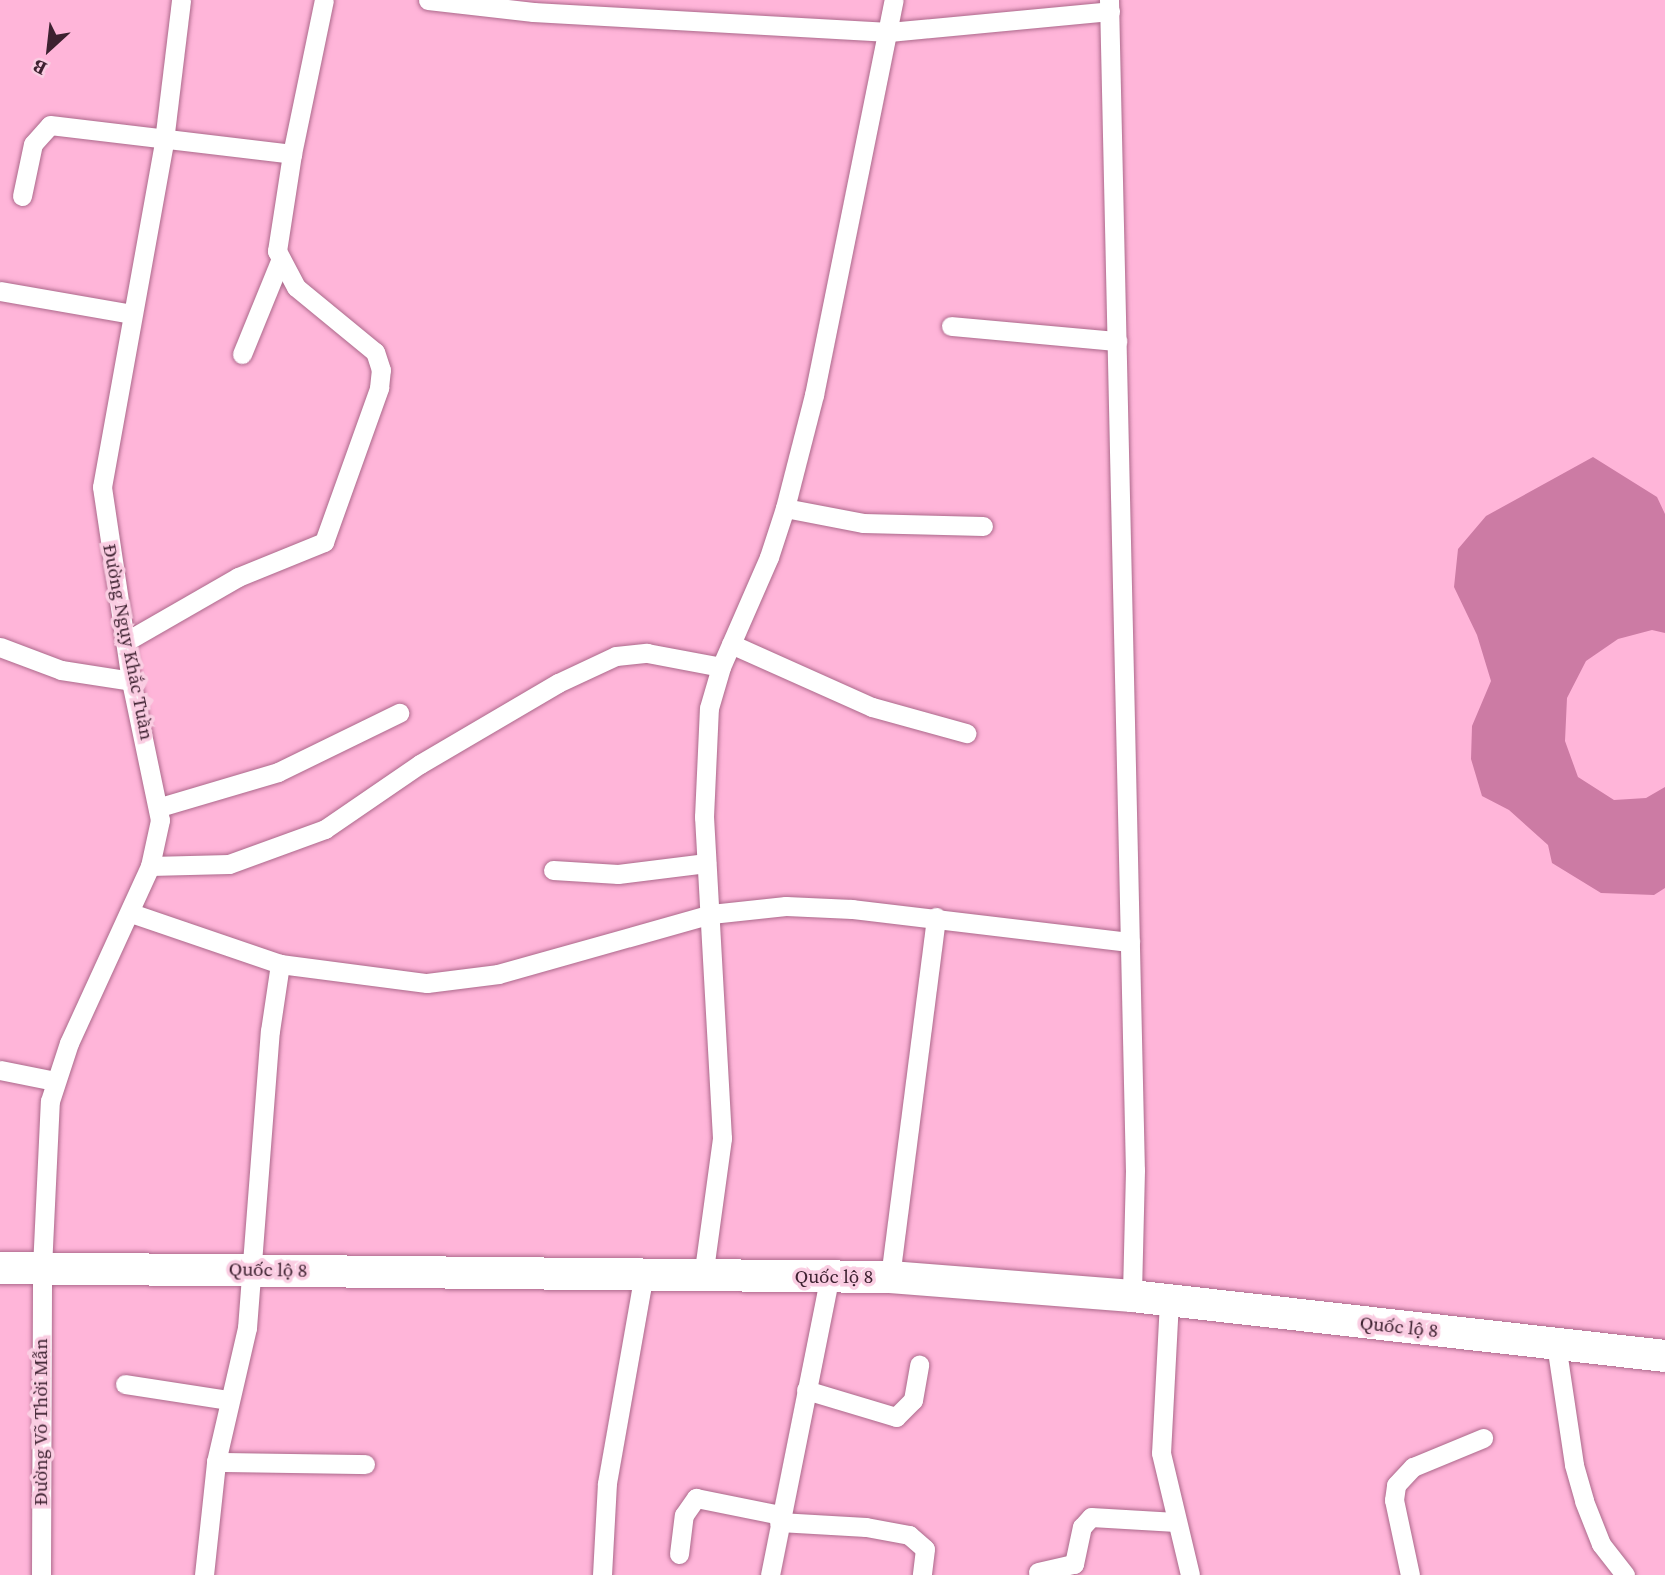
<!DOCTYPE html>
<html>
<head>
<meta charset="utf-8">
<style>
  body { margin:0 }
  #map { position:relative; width:1665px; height:1575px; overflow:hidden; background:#ffb5d9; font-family:"Source Serif 4",serif }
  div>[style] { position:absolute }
  .water>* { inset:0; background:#cc7ba4 }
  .roads { filter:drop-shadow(0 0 2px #ac698b) drop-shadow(0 0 2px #ac698b) }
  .minor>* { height:19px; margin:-9.5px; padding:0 9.5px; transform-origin:9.5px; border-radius:9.5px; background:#fff }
  .trunk>* { height:32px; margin:-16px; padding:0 16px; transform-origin:16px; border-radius:16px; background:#fff }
  span { translate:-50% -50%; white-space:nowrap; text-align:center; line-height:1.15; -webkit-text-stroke:7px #facde2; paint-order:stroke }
  .street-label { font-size:19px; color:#3d2130 }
  .north { position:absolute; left:14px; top:14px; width:70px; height:70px; -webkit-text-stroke:5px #facde2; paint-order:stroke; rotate:207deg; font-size:19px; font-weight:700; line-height:28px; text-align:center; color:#3d2130 }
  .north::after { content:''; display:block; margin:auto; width:24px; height:32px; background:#3d2130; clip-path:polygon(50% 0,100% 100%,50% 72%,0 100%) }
</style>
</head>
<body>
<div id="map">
  <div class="water">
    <div style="clip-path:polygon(1593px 457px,1657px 497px,1665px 514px,1665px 633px,1652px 630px,1618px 639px,1586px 661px,1567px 698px,1565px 741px,1578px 777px,1614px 800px,1646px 798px,1665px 787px,1665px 888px,1654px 895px,1601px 893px,1552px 863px,1548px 845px,1509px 810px,1482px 796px,1471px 759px,1472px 726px,1491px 681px,1477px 635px,1454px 587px,1458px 549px,1486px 516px)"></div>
  </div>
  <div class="roads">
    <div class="minor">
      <div style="left:428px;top:0;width:106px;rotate:6.5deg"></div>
      <div style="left:533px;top:12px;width:357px;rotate:3.2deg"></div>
      <div style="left:889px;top:32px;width:222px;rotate:-5.4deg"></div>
      <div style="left:1109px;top:0;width:1170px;rotate:88.73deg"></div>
      <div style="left:1135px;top:1170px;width:126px;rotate:91.4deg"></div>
      <div style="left:22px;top:196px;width:53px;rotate:-78.1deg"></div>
      <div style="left:33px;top:144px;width:25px;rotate:-48deg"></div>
      <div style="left:50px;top:125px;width:244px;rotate:6.8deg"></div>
      <div style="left:0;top:291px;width:134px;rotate:9.9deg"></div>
      <div style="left:951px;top:326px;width:167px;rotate:5.2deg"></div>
      <div style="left:242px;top:354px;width:100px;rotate:-67.8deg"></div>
      <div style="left:785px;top:508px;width:79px;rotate:10.9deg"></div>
      <div style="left:863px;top:523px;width:120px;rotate:1.4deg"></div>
      <div style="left:125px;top:642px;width:130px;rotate:-29.9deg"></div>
      <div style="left:238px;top:577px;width:93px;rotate:-22.1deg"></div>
      <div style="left:324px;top:542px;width:164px;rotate:-70.3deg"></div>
      <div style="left:379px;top:388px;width:18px;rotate:-84deg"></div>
      <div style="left:381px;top:370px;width:19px;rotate:-108deg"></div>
      <div style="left:375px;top:352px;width:102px;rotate:-140.6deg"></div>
      <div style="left:296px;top:287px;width:41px;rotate:-117.8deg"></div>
      <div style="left:277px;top:251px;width:98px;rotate:-81.2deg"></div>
      <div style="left:292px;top:154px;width:157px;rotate:-78.3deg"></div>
      <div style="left:731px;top:644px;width:154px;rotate:24.1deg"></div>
      <div style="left:872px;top:707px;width:98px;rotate:15.5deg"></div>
      <div style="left:0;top:647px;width:65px;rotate:20.7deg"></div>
      <div style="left:61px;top:670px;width:71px;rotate:8.9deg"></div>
      <div style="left:160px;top:807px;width:123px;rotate:-16.5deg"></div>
      <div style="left:278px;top:772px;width:135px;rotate:-26deg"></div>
      <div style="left:150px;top:866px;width:79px;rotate:-1.5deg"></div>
      <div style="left:229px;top:864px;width:102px;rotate:-20deg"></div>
      <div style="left:325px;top:829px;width:115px;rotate:-34.4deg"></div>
      <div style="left:420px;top:764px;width:160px;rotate:-30.4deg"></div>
      <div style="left:558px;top:683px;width:64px;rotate:-25deg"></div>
      <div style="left:616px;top:656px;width:31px;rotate:-6deg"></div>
      <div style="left:647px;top:653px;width:75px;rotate:10.7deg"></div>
      <div style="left:553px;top:870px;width:65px;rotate:3.5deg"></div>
      <div style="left:618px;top:874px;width:89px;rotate:-7.1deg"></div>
      <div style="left:131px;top:913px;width:157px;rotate:18.9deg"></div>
      <div style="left:280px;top:964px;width:148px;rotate:7.4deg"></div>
      <div style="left:427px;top:983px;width:72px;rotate:-7.2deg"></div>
      <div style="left:498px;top:974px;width:221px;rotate:-15.7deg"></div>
      <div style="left:711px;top:914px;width:75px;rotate:-6.1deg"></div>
      <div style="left:786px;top:906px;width:66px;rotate:2.6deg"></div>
      <div style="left:852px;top:909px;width:280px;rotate:6.8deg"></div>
      <div style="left:0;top:1070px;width:56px;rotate:11.3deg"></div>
      <div style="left:703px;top:1277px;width:140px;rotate:-82.2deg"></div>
      <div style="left:722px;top:1138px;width:322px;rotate:-93.2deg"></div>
      <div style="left:704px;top:817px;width:109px;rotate:-87.4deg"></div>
      <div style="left:709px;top:708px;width:43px;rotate:-73.7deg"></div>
      <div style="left:721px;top:667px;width:120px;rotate:-66.4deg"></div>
      <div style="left:769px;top:557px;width:52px;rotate:-71.9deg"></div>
      <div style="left:785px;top:508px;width:117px;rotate:-75.6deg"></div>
      <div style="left:814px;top:395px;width:403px;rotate:-78.6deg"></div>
      <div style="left:890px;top:1277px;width:363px;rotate:-82.7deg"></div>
      <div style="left:1169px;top:1301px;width:152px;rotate:93deg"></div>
      <div style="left:1161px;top:1453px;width:125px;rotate:76.6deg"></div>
      <div style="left:1556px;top:1344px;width:122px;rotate:81.5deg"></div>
      <div style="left:1574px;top:1465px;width:37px;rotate:74deg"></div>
      <div style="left:1584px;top:1501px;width:46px;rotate:68.4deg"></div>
      <div style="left:1601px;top:1544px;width:39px;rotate:52deg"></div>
      <div style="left:125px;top:1384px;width:104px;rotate:8.8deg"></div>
      <div style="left:806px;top:1390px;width:94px;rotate:16.7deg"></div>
      <div style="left:896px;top:1417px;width:24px;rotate:-45deg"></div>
      <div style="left:913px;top:1400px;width:36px;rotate:-80deg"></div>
      <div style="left:216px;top:1462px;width:149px;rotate:0.8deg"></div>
      <div style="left:779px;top:1522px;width:87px;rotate:3.3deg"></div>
      <div style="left:866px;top:1527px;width:44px;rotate:10.5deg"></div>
      <div style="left:909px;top:1535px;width:21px;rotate:41deg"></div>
      <div style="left:925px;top:1549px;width:26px;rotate:97deg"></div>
      <div style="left:679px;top:1554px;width:39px;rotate:-83deg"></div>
      <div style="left:684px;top:1515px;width:21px;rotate:-55deg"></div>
      <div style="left:696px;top:1498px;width:86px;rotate:11.4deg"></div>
      <div style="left:1038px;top:1572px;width:37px;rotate:-13deg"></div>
      <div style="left:1074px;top:1564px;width:38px;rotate:-78deg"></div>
      <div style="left:1082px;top:1527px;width:13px;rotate:-48deg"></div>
      <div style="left:1091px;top:1517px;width:85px;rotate:3.4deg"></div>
      <div style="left:41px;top:1575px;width:307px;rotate:-89.8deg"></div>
      <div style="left:42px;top:1268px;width:167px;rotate:-87.3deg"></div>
      <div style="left:50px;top:1101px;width:61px;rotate:-71.9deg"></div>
      <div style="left:69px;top:1043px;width:195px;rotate:-65.4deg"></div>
      <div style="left:150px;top:866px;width:47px;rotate:-77.7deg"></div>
      <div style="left:160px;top:820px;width:142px;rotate:-101.8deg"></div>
      <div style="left:131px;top:681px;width:196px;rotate:-98.5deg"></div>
      <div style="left:102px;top:487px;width:352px;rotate:-79.8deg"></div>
      <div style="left:164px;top:141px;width:142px;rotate:-83.1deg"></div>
      <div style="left:204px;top:1575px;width:114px;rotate:-83.9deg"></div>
      <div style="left:216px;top:1462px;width:138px;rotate:-77deg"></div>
      <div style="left:247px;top:1328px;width:298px;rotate:-85.6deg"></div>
      <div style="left:270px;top:1031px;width:68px;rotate:-81.5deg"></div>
      <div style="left:602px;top:1575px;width:92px;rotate:-86.9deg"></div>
      <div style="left:607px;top:1483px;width:208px;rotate:-80deg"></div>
      <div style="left:770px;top:1575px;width:305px;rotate:-78.7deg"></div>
      <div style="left:1410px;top:1575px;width:77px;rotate:-102deg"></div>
      <div style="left:1394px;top:1500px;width:15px;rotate:-82deg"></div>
      <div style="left:1396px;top:1485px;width:25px;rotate:-47deg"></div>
      <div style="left:1413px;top:1467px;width:76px;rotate:-22.5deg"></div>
    </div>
    <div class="trunk">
      <div style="left:0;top:1268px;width:890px;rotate:0.58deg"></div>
      <div style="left:890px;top:1277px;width:243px;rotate:4.5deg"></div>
      <div style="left:1132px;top:1296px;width:536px;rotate:6.42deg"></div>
    </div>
  </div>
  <div class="street-label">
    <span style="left:128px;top:642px;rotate:79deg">Đường Ngụy Khắc Tuần</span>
    <span style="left:268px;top:1270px;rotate:1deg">Quốc lộ 8</span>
    <span style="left:834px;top:1277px">Quốc lộ 8</span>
    <span style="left:1399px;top:1327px;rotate:6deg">Quốc lộ 8</span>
    <span style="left:41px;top:1422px;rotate:-90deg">Đường Võ Thời Mẫn</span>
  </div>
  <div class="north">B</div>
</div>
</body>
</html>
